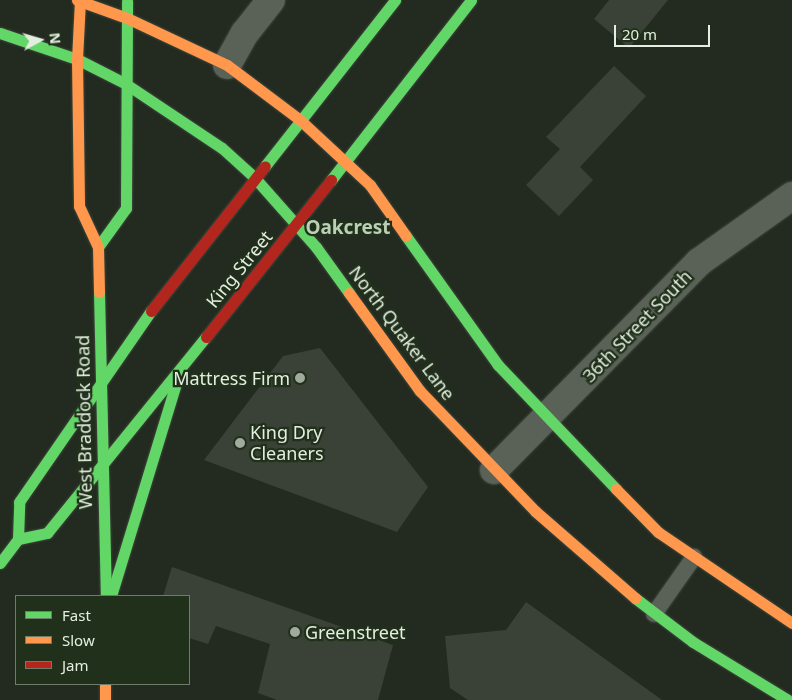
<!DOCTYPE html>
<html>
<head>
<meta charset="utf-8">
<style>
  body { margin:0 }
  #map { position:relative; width:792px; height:700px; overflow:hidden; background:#232b20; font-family:"Noto Sans",sans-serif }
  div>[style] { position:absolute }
  .building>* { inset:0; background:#3a4137 }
  .roads { filter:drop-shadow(0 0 1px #3f473d) drop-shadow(0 0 1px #3f473d) }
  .lane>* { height:16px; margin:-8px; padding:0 8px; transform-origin:8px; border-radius:8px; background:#5a6157 }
  .street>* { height:28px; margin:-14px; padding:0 14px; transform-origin:14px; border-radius:14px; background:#5a6157 }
  .fast>* { height:11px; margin:-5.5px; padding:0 5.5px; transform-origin:5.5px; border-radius:5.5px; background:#63d668 }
  .slow>* { height:11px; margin:-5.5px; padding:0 5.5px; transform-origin:5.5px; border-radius:5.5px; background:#ff974d }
  .jam>* { height:11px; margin:-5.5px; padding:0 5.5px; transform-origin:5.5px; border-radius:5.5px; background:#b3261e }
  .dots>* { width:14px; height:14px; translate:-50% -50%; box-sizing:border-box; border:2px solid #20301b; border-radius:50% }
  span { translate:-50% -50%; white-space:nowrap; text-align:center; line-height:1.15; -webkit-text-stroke:4.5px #20301b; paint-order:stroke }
  .street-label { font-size:18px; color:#e4eee0 }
  .poi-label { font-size:18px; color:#e4eee0 }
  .right { translate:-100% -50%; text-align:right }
  .left { translate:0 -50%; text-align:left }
  .neighbourhood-label { font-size:19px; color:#bbcfb4; font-weight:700 }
  .legend { position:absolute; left:15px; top:595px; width:175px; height:90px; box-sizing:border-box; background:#20301b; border:1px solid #6e7c6a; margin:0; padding:6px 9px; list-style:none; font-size:15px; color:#e4eee0 }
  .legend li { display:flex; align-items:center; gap:10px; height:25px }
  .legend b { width:25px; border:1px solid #6e7c6a }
  .north { position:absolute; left:15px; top:15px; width:50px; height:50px; -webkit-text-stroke:4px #20301b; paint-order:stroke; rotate:84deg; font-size:14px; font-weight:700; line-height:20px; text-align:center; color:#e4eee0 }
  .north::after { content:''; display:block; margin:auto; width:18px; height:22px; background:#e4eee0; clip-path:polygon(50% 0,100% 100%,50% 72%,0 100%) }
  .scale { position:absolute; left:614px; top:25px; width:96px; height:22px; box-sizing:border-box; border:2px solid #e4eee0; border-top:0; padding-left:6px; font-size:15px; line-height:18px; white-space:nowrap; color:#e4eee0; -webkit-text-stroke:4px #20301b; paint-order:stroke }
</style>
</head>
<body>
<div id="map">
  <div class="building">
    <div style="clip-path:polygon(609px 0,668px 0,629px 48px,594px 19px)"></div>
    <div style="clip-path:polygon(614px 66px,646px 96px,580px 167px,593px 180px,559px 216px,526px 185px,560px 149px,546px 137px)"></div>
    <div style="clip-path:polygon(320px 348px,428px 487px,397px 532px,204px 460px,283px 356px)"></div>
    <div style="clip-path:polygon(172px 567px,393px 645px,378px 700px,277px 700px,258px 693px,270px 644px,216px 626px,208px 644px,189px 638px,189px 596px,163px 596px)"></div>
    <div style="clip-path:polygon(526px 602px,662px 700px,468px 700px,450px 688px,445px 636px,506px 630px)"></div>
  </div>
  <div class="roads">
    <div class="lane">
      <div style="left:654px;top:614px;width:70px;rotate:-54.9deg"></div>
    </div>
    <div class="street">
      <div style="left:227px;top:65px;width:37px;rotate:-61deg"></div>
      <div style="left:245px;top:33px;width:42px;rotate:-51.8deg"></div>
      <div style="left:494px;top:470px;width:292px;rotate:-45.4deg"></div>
      <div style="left:699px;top:262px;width:114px;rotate:-35.4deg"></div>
    </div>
    <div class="fast">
      <div style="left:0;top:33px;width:81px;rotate:18.7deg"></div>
      <div style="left:77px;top:59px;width:55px;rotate:27deg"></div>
      <div style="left:126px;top:84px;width:115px;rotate:33.7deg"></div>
      <div style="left:222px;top:148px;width:43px;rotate:42.2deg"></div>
      <div style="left:254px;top:177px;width:94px;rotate:48.5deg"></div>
      <div style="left:316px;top:247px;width:57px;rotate:54.3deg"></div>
      <div style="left:265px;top:166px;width:211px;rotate:-51.9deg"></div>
      <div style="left:331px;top:180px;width:228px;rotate:-52.1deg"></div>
      <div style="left:406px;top:236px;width:158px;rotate:54.5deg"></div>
      <div style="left:498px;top:365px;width:171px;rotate:46.4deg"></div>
      <div style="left:98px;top:247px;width:48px;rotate:-54.3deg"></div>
      <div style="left:126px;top:208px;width:207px;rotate:-89.7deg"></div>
      <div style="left:99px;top:292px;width:304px;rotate:88.7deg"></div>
      <div style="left:18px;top:539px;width:30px;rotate:-12deg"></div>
      <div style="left:47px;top:533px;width:252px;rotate:-51deg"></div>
      <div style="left:0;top:563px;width:30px;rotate:-53deg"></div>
      <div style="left:18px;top:539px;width:37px;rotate:-88deg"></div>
      <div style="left:19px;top:502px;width:232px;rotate:-55.4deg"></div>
      <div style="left:111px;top:596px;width:226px;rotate:-73deg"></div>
      <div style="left:635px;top:598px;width:73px;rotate:37.2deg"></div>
      <div style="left:693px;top:642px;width:111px;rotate:31.4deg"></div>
    </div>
    <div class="slow">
      <div style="left:77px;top:0;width:53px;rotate:19.8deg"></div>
      <div style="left:127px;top:18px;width:110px;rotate:25.2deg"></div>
      <div style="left:227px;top:65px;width:90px;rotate:36.9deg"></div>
      <div style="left:299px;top:119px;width:97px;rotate:42.9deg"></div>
      <div style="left:370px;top:185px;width:62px;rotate:54.8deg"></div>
      <div style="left:80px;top:0;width:59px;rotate:92.9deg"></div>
      <div style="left:77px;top:59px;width:147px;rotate:89.2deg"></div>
      <div style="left:79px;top:206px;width:45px;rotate:65.1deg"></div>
      <div style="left:98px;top:247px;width:45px;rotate:88.7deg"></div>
      <div style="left:349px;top:293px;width:121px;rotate:54.1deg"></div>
      <div style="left:420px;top:391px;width:166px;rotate:46.2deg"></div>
      <div style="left:535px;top:511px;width:133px;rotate:41deg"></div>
      <div style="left:616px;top:489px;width:60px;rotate:45.7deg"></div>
      <div style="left:658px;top:532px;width:162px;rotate:34.2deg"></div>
      <div style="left:105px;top:684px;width:16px;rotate:90deg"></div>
    </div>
    <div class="jam">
      <div style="left:151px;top:311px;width:184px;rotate:-51.8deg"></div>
      <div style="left:206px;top:337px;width:201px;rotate:-51.5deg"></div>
    </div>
  </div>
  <div class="dots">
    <div style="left:300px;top:378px;background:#a0aa9d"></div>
    <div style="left:240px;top:443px;background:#a0aa9d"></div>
    <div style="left:295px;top:632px;background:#a0aa9d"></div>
  </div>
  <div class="street-label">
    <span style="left:239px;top:269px;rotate:-51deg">King Street</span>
    <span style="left:637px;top:326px;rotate:-46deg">36th Street South</span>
    <span style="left:402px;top:333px;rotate:53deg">North Quaker Lane</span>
    <span style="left:84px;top:422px;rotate:-91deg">West Braddock Road</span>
  </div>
  <div class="poi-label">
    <span class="right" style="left:290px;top:378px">Mattress Firm</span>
    <span class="left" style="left:250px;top:443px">King Dry<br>Cleaners</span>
    <span class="left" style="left:305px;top:632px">Greenstreet</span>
  </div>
  <div class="neighbourhood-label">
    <span style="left:348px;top:228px">Oakcrest</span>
  </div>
  <ul class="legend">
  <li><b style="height:6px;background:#63d668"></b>Fast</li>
  <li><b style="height:6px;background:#ff974d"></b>Slow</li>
  <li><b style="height:6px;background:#b3261e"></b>Jam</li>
  </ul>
  <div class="north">N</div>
  <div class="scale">20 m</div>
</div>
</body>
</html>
